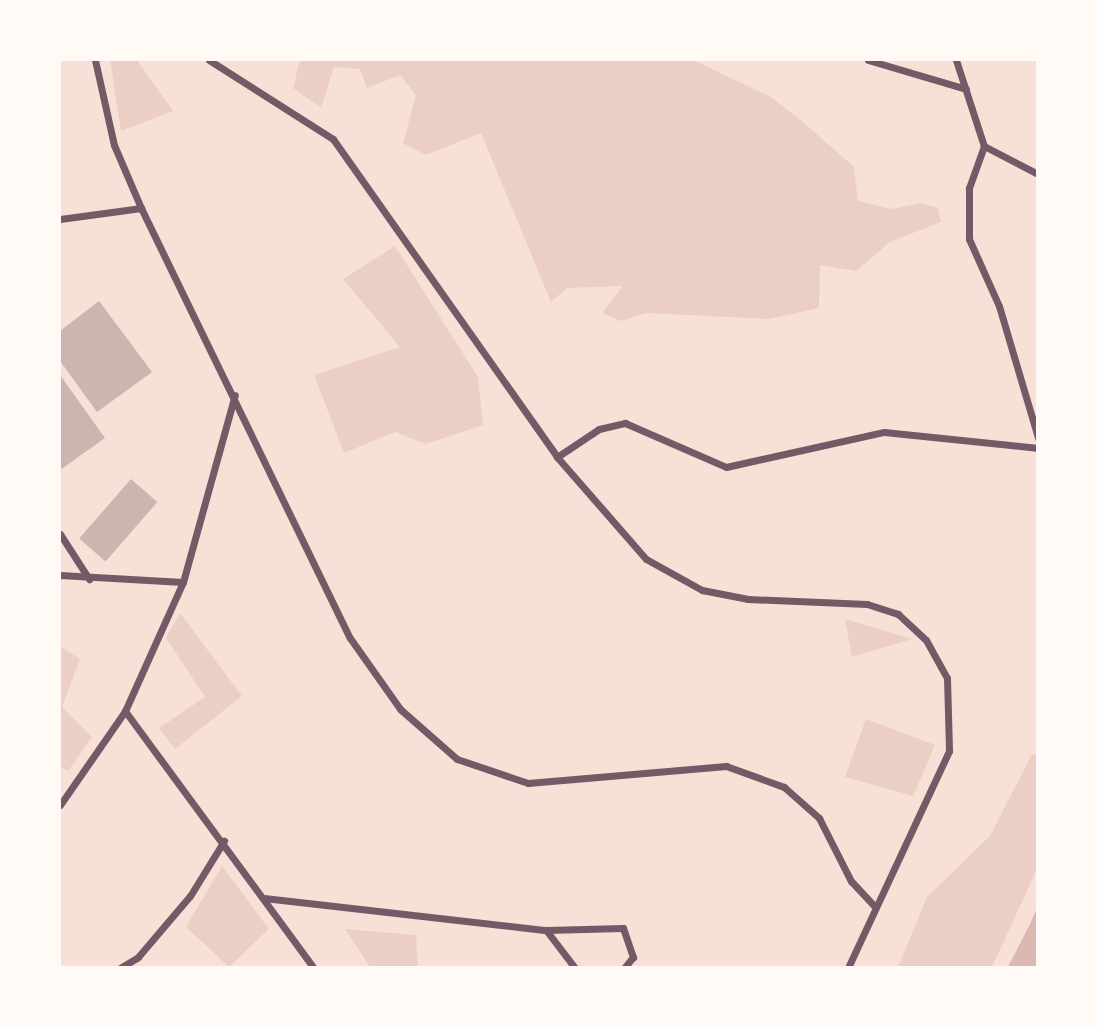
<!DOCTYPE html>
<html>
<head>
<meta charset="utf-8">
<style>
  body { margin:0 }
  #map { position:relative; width:1097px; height:1027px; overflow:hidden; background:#f7e1d7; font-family:"PT Sans",sans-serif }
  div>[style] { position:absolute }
  .green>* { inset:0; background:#ebcfc5 }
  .water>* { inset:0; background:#dcb8b0 }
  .building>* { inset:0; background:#ccb4b1; transform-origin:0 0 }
  .minor>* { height:7px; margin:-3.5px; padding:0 3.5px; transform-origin:3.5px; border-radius:3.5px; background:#755966 }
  span { translate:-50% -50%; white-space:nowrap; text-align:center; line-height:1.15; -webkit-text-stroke:5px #fffaf5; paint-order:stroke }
  .frame { position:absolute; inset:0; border:61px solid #fffaf5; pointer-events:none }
</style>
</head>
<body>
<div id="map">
  <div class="green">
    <div style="clip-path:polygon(110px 60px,137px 60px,173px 111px,121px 131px)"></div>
    <div style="clip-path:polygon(300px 60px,693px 60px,771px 97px,804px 123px,854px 167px,858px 201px,891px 209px,921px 203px,938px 208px,941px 222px,890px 242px,856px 271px,820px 265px,819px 308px,769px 319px,646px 313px,621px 321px,602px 313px,623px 286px,567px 288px,551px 302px,481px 133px,426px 155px,403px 143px,416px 95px,400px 75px,367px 88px,360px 69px,334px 67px,321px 108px,293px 88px)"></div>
    <div style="clip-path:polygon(395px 246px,478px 377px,483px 425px,426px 444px,395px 432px,344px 453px,314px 375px,400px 347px,343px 279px)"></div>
    <div style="clip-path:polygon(180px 613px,242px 696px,175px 749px,159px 728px,205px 697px,166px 638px)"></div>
    <div style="clip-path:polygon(845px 619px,912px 639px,852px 657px)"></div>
    <div style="clip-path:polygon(60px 646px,80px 659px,62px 707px,92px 737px,69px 770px,60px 768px)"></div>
    <div style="clip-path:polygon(866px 719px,935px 745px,913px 796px,845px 777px)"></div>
    <div style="clip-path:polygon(1032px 754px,1038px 756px,1037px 869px,992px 967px,898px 967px,927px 897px,990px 836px)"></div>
    <div style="clip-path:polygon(222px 866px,269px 929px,229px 967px,186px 927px)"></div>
    <div style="clip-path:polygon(345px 929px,416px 935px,418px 967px,370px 967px)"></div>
  </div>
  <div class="water">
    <div style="clip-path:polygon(1037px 908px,1037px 967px,1008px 967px,1030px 924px)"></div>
  </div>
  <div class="building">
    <div style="clip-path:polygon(99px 301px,152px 372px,97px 412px,60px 361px,60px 331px)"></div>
    <div style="clip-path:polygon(60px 375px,105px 438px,60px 470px)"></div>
    <div style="left:131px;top:479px;width:35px;height:79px;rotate:41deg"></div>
  </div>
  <div class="minor">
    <div style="left:95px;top:60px;width:87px;rotate:77.4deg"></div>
    <div style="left:114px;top:145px;width:69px;rotate:66.8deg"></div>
    <div style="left:141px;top:208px;width:478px;rotate:64.1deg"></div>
    <div style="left:350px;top:638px;width:87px;rotate:54.8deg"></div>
    <div style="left:400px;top:709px;width:76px;rotate:41.3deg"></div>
    <div style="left:457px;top:759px;width:75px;rotate:18.7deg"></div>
    <div style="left:528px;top:783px;width:199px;rotate:-4.9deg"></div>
    <div style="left:726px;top:766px;width:62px;rotate:19.9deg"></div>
    <div style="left:784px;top:787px;width:47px;rotate:41.5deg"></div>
    <div style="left:819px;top:818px;width:71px;rotate:63.1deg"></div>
    <div style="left:851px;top:881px;width:35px;rotate:47deg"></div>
    <div style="left:209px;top:60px;width:147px;rotate:32.5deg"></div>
    <div style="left:333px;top:139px;width:389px;rotate:54.8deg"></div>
    <div style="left:557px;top:457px;width:135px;rotate:48.9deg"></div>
    <div style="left:646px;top:559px;width:64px;rotate:29deg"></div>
    <div style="left:702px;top:590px;width:47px;rotate:11.1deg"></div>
    <div style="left:748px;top:599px;width:119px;rotate:2.4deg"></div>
    <div style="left:867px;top:604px;width:33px;rotate:18deg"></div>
    <div style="left:898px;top:614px;width:38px;rotate:43deg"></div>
    <div style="left:926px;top:640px;width:43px;rotate:61.1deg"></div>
    <div style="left:947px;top:678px;width:73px;rotate:88.4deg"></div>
    <div style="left:949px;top:751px;width:239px;rotate:115deg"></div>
    <div style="left:868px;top:60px;width:102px;rotate:16.5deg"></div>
    <div style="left:956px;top:60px;width:90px;rotate:72deg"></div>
    <div style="left:984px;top:146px;width:61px;rotate:27.4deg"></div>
    <div style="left:984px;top:146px;width:45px;rotate:109.7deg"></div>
    <div style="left:969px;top:188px;width:51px;rotate:90deg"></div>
    <div style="left:969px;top:239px;width:73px;rotate:65.9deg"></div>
    <div style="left:999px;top:306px;width:138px;rotate:73.5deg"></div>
    <div style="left:60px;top:219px;width:82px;rotate:-7.7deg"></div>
    <div style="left:557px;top:457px;width:50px;rotate:-33.7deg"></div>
    <div style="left:599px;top:429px;width:27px;rotate:-13deg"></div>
    <div style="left:625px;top:423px;width:110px;rotate:23.5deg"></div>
    <div style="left:726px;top:467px;width:162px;rotate:-12.5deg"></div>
    <div style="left:884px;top:432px;width:155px;rotate:5.9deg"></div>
    <div style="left:60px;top:534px;width:54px;rotate:57.2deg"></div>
    <div style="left:60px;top:575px;width:123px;rotate:3.3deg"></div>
    <div style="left:125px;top:711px;width:319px;rotate:53.7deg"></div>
    <div style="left:60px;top:805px;width:114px;rotate:-55.3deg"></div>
    <div style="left:125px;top:711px;width:141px;rotate:-65.8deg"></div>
    <div style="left:183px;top:582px;width:194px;rotate:-74.5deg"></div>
    <div style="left:264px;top:898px;width:284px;rotate:6.5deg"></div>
    <div style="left:546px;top:930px;width:77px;rotate:-1.5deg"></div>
    <div style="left:623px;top:928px;width:31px;rotate:71deg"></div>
    <div style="left:633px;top:957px;width:14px;rotate:129deg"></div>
    <div style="left:546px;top:930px;width:48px;rotate:52.7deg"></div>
    <div style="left:120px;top:968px;width:21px;rotate:-31deg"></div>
    <div style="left:138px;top:957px;width:80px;rotate:-49.6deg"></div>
    <div style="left:190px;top:896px;width:65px;rotate:-58.3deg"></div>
  </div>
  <div class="frame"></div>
</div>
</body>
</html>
